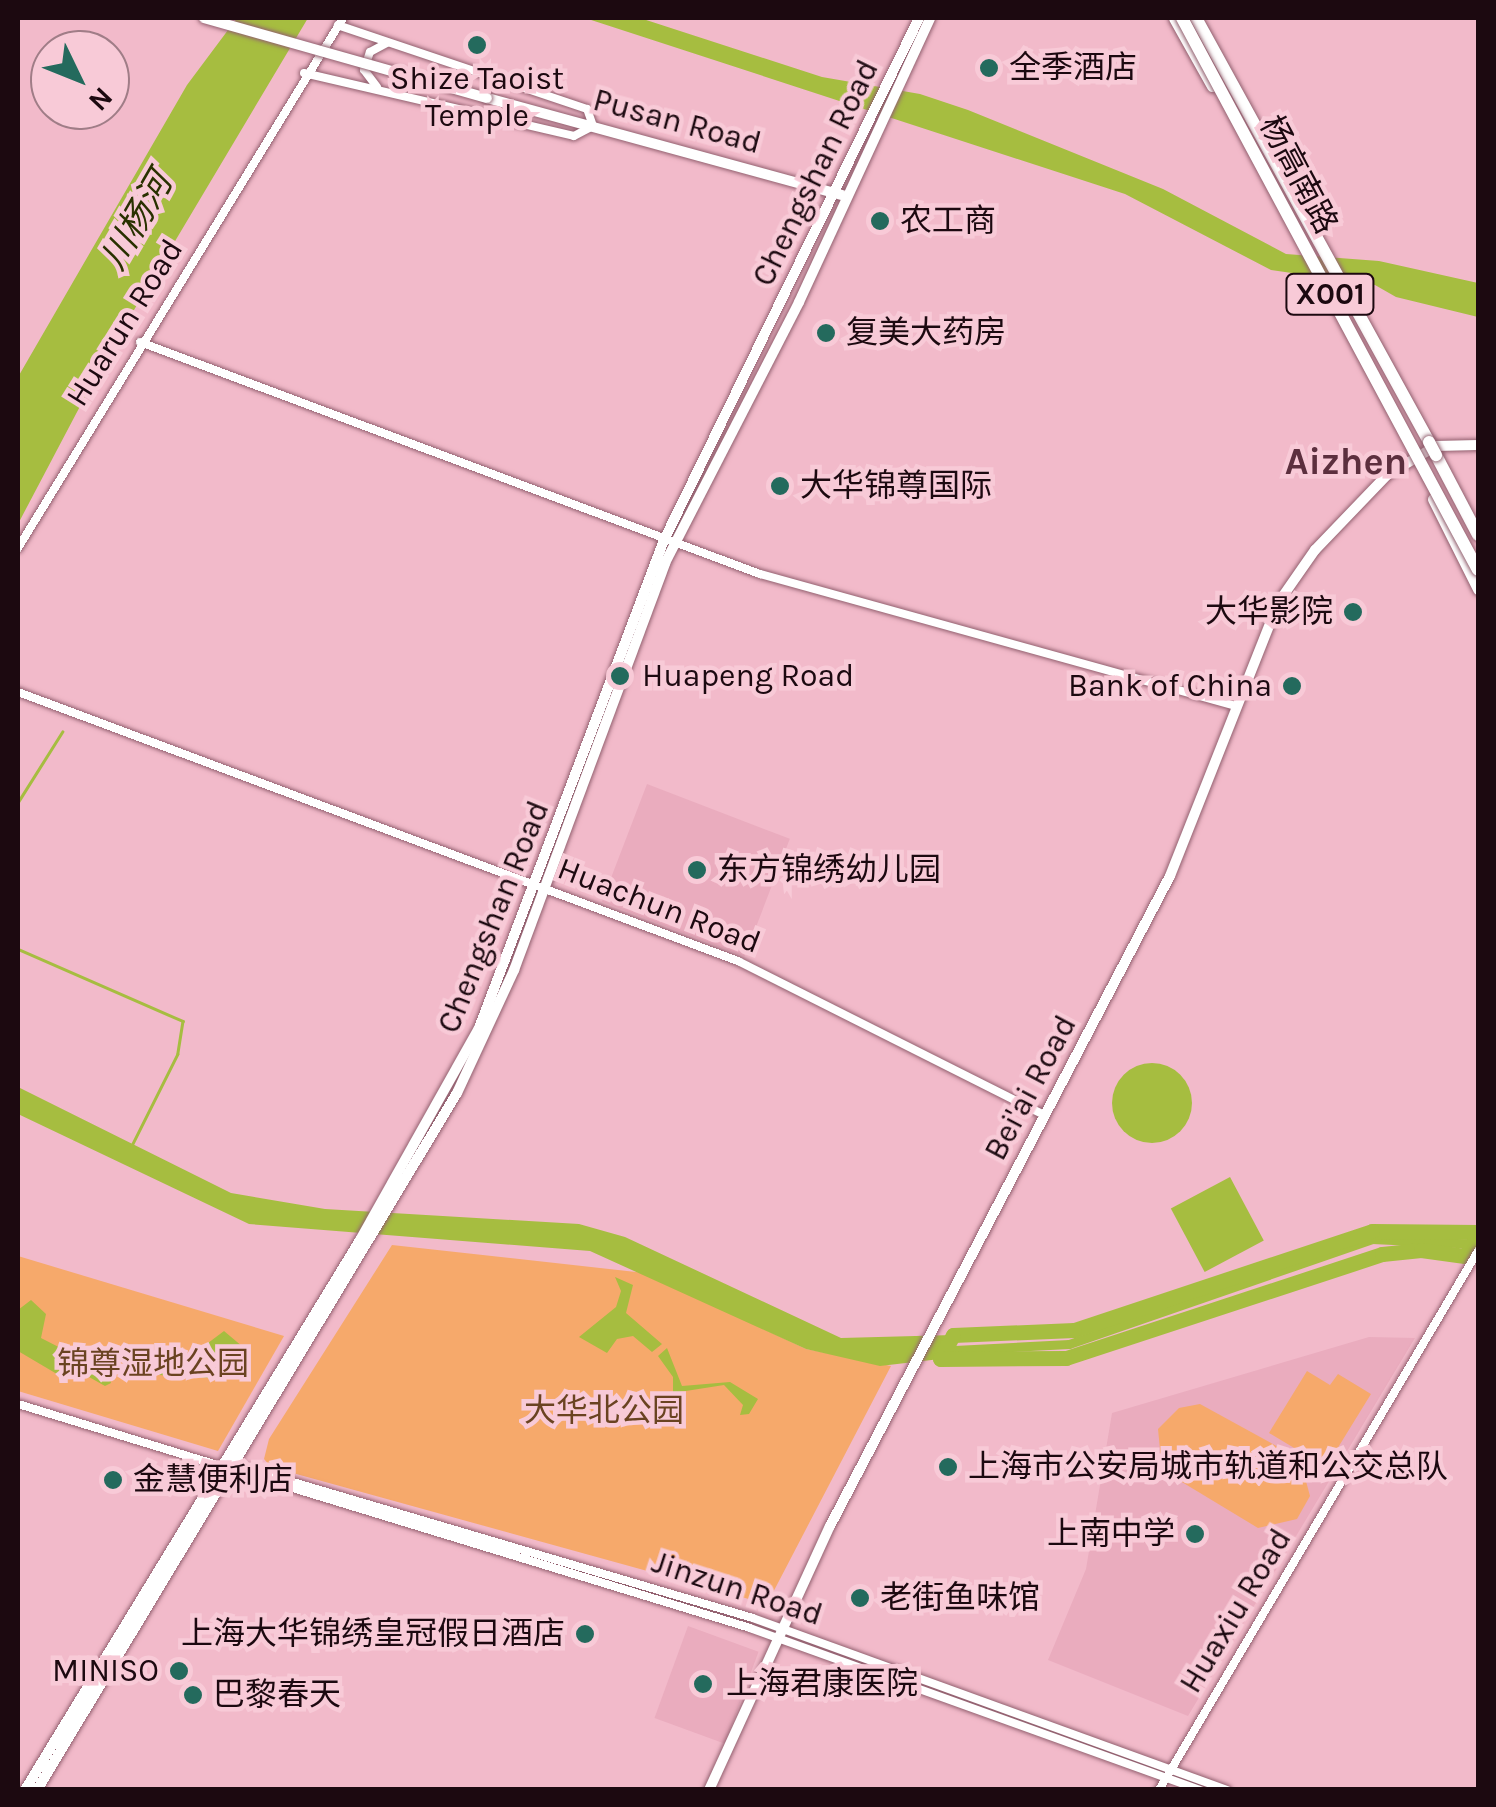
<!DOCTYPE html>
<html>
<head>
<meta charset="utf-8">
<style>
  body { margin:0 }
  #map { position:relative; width:1496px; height:1807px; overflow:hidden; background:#f2baca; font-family:Karla,"Noto Sans SC",sans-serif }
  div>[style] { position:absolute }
  .built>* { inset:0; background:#eaacbe; transform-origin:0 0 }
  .green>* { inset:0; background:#f6a96b }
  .water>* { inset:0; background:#a6bd40; transform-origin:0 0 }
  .round { border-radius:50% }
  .stream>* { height:2.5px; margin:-1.25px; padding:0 1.25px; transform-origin:1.25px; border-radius:1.25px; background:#a6bd40 }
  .canal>* { height:9px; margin:-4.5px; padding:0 4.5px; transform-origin:4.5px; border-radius:4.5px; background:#a6bd40 }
  .river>* { height:15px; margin:-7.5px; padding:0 7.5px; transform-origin:7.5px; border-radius:7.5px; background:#a6bd40 }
  .roads { filter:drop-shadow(0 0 2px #92606f) drop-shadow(0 0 2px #92606f) }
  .street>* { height:8px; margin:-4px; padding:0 4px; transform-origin:4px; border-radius:4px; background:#fff }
  .secondary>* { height:10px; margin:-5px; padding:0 5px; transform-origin:5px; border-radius:5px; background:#fff }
  .primary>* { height:11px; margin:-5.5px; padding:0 5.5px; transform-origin:5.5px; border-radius:5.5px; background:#fff }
  .highway>* { height:12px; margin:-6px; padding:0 6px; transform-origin:6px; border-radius:6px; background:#fff }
  .bridges { filter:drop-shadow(0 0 2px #92606f) drop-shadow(0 0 2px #92606f) }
  .secondary-bridge>* { height:10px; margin:-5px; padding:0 5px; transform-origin:5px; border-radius:5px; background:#fff }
  .highway-bridge>* { height:12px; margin:-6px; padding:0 6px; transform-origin:6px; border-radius:6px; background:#fff }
  .dots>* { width:28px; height:28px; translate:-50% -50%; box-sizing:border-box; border:5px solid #f8cad7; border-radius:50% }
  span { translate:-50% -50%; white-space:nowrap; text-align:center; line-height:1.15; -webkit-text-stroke:9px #f8cad7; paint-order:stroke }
  .shield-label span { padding:2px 8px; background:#f8cad7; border:2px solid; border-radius:8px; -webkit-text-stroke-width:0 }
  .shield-label { font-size:30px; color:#1c0910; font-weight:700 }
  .poi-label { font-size:32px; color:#1c0910 }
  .left { translate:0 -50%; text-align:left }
  .right { translate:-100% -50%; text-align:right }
  .street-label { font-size:32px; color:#1c0910 }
  .park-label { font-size:32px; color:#6a4321 }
  .water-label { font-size:35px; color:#293100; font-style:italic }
  .quarter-label { font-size:38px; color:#5c2f3e; font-weight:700 }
  .frame { position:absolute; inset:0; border:20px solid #1c0910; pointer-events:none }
  .north { position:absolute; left:30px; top:30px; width:100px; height:100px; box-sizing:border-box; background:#f8cad7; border:2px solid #a07d87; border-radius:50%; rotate:133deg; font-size:28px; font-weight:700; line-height:40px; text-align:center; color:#1c0910 }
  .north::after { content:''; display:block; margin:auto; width:35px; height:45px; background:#246a5d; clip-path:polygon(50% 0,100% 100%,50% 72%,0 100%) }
</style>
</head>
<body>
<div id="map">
  <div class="built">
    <div style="left:647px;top:784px;width:153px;height:126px;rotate:21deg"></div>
    <div style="clip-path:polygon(1369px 1337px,1415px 1338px,1188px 1716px,1048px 1660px,1086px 1569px,1112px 1413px)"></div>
    <div style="left:688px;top:1626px;width:75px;height:98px;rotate:20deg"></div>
  </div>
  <div class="green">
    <div style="clip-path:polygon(392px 1245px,645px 1273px,806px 1349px,891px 1366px,767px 1604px,271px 1467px,264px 1459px,269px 1439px)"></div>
    <div style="clip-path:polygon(18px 1256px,284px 1336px,218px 1451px,18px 1391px)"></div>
    <div style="clip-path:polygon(1307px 1371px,1330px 1385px,1338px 1374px,1371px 1394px,1326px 1467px,1269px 1433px)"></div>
    <div style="clip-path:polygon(1200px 1404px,1300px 1459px,1310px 1496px,1297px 1519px,1258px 1528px,1162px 1470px,1158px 1429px,1179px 1408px)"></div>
  </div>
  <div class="water">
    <div style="clip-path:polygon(237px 18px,308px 18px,106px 357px,18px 524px,18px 377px,187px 85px)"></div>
    <div style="clip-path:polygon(585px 18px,640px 18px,822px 77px,920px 94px,968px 110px,1163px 189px,1286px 254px,1379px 261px,1478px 283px,1478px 317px,1396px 297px,1375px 285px,1271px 270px,1125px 194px)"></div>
    <div class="round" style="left:1112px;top:1063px;width:80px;height:80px"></div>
    <div style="clip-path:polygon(18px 1087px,231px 1193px,325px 1209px,579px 1224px,625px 1237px,841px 1338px,953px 1335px,940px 1359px,880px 1366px,806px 1349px,590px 1251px,249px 1224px,18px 1114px)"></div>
    <div style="left:1230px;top:1177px;width:72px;height:67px;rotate:62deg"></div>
    <div style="clip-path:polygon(615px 1277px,633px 1285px,626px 1313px,662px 1344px,652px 1352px,633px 1336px,617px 1339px,607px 1353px,579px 1337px,616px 1307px,621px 1291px)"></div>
    <div style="clip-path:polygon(31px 1300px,46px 1314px,41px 1338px,88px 1362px,192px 1369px,201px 1357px,216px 1362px,208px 1343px,224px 1331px,243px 1347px,243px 1370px,227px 1379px,108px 1372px,111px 1383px,105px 1386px,89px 1377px,62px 1377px,18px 1351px,18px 1310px)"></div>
    <div style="clip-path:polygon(667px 1348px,682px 1386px,730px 1382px,758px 1399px,749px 1414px,740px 1415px,743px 1405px,724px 1385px,673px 1393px,673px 1377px,658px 1356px)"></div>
  </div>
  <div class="stream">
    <div style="left:18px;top:802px;width:83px;rotate:-57.8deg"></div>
    <div style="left:18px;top:949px;width:180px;rotate:23.6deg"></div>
    <div style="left:183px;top:1021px;width:33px;rotate:99deg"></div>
    <div style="left:178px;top:1054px;width:103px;rotate:116.6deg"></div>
  </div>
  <div class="canal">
    <div style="left:935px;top:1351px;width:134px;rotate:-3deg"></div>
    <div style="left:1069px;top:1344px;width:321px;rotate:-19.1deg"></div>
    <div style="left:1372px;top:1239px;width:106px;rotate:2.7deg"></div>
  </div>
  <div class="river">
    <div style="left:1478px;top:1232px;width:106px;rotate:-179.5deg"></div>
    <div style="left:1372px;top:1231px;width:314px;rotate:161.6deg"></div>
    <div style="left:1074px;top:1330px;width:121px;rotate:177.6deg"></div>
    <div style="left:953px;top:1335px;width:27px;rotate:118deg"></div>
    <div style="left:940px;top:1359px;width:126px;rotate:-0.5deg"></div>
    <div style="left:1066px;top:1358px;width:333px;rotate:-18.2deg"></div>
    <div style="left:1382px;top:1254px;width:39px;rotate:-6deg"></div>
    <div style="left:1421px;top:1250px;width:44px;rotate:7.8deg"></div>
    <div style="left:1465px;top:1256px;width:26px;rotate:-59deg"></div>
  </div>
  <div class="roads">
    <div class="street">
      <div style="left:304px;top:73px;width:277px;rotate:13.1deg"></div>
      <div style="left:574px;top:136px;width:21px;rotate:-28deg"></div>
      <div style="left:593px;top:126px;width:18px;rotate:-109deg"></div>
      <div style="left:587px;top:109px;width:263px;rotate:-161.4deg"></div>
      <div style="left:377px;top:87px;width:21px;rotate:-127deg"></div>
      <div style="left:364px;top:70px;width:19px;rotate:-72deg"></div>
      <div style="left:370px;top:52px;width:19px;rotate:-28deg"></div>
      <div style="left:140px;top:342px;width:662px;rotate:20.52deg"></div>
      <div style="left:760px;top:574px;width:495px;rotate:15.5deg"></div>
      <div style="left:18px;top:548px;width:622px;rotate:-58.48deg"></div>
      <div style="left:18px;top:692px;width:769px;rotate:20.49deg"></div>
      <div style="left:738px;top:961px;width:343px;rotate:26.7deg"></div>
      <div style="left:18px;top:1404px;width:766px;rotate:17.01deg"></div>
      <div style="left:750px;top:1628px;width:478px;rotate:19.8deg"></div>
      <div style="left:232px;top:1464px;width:543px;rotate:16.47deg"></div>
      <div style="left:753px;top:1618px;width:504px;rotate:19.94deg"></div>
      <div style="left:1159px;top:1790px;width:626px;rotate:-59.38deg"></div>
    </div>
    <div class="secondary">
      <div style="left:487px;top:98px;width:368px;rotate:15.3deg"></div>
      <div style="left:25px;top:1790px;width:644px;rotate:-58.65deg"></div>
      <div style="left:360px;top:1240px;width:243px;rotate:-60.7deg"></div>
      <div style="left:479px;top:1028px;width:522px;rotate:-69.24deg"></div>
      <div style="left:664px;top:540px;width:581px;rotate:-63.96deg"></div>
      <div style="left:37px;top:1790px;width:814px;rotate:-58.93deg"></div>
      <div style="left:457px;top:1093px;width:136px;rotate:-65.1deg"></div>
      <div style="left:514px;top:970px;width:434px;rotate:-69.6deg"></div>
      <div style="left:665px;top:563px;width:293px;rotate:-62.8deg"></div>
      <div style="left:799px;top:302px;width:313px;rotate:-65.2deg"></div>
      <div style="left:709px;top:1790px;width:290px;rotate:-65.4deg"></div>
      <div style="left:830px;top:1526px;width:734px;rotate:-62.39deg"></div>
      <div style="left:1170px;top:876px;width:294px;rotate:-68.4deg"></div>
      <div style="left:1278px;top:603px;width:65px;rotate:-55.1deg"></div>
      <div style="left:1315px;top:550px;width:104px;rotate:-46.2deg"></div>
      <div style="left:1387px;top:475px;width:57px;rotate:-30.6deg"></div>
      <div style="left:1436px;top:446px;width:42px;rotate:-1.4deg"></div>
    </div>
    <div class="primary">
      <div style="left:1174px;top:18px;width:78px;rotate:60.8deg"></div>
      <div style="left:1433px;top:499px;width:101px;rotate:63.4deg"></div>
    </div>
    <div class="highway">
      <div style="left:1196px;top:18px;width:484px;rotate:61.2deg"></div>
      <div style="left:1436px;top:455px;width:90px;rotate:62.3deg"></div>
    </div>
  </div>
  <div class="bridges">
    <div class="secondary-bridge">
      <div style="left:204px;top:18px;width:294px;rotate:15.8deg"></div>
    </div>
    <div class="highway-bridge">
      <div style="left:1182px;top:18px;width:626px;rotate:61.8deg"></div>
      <div style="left:1429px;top:442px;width:15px;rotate:62deg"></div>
    </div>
  </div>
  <div class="dots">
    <div style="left:477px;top:45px;background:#246a5d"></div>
    <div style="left:989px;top:68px;background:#246a5d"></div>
    <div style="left:880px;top:221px;background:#246a5d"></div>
    <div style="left:826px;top:333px;background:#246a5d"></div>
    <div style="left:780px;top:486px;background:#246a5d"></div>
    <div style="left:1353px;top:612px;background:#246a5d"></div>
    <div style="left:620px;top:676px;background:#246a5d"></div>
    <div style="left:1292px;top:686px;background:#246a5d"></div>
    <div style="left:697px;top:870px;background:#246a5d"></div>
    <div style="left:948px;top:1467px;background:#246a5d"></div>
    <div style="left:113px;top:1480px;background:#246a5d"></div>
    <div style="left:1195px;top:1534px;background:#246a5d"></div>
    <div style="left:860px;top:1598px;background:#246a5d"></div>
    <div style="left:585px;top:1634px;background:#246a5d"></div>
    <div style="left:179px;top:1671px;background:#246a5d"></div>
    <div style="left:703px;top:1684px;background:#246a5d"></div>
    <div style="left:193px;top:1695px;background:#246a5d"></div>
  </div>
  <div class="shield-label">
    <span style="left:1330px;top:294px">X001</span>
  </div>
  <div class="poi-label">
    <span class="left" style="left:1009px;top:68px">全季酒店</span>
    <span style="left:477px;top:98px">Shize Taoist<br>Temple</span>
    <span class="left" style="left:900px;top:221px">农工商</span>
    <span class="left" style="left:846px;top:333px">复美大药房</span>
    <span class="left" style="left:800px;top:486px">大华锦尊国际</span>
    <span class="right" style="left:1333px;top:612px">大华影院</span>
    <span class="left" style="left:642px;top:676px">Huapeng Road</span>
    <span class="right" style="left:1272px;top:686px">Bank of China</span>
    <span class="left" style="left:717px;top:870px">东方锦绣幼儿园</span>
    <span class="left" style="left:968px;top:1467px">上海市公安局城市轨道和公交总队</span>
    <span class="left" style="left:133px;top:1480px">金慧便利店</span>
    <span class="right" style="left:1175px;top:1534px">上南中学</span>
    <span class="left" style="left:880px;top:1598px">老街鱼味馆</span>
    <span class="right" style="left:565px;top:1634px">上海大华锦绣皇冠假日酒店</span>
    <span class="right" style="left:159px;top:1671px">MINISO</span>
    <span class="left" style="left:726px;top:1684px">上海君康医院</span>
    <span class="left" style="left:213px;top:1695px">巴黎春天</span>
  </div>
  <div class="street-label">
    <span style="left:677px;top:122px;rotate:15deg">Pusan Road</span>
    <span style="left:816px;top:173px;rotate:-64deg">Chengshan Road</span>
    <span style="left:1298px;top:175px;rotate:62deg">杨高南路</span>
    <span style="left:125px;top:323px;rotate:-58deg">Huarun Road</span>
    <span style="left:659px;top:906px;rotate:21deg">Huachun Road</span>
    <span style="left:494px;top:917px;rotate:-68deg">Chengshan Road</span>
    <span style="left:1031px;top:1088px;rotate:-62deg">Bei'ai Road</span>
    <span style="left:737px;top:1589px;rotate:18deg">Jinzun Road</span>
    <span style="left:1236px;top:1611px;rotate:-59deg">Huaxiu Road</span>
  </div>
  <div class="park-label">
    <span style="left:153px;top:1364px">锦尊湿地公园</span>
    <span style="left:604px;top:1411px">大华北公园</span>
  </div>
  <div class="water-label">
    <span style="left:137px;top:221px;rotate:-60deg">川杨河</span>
  </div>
  <div class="quarter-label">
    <span style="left:1346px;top:462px">Aizhen</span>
  </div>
  <div class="frame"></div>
  <div class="north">N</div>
</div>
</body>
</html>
